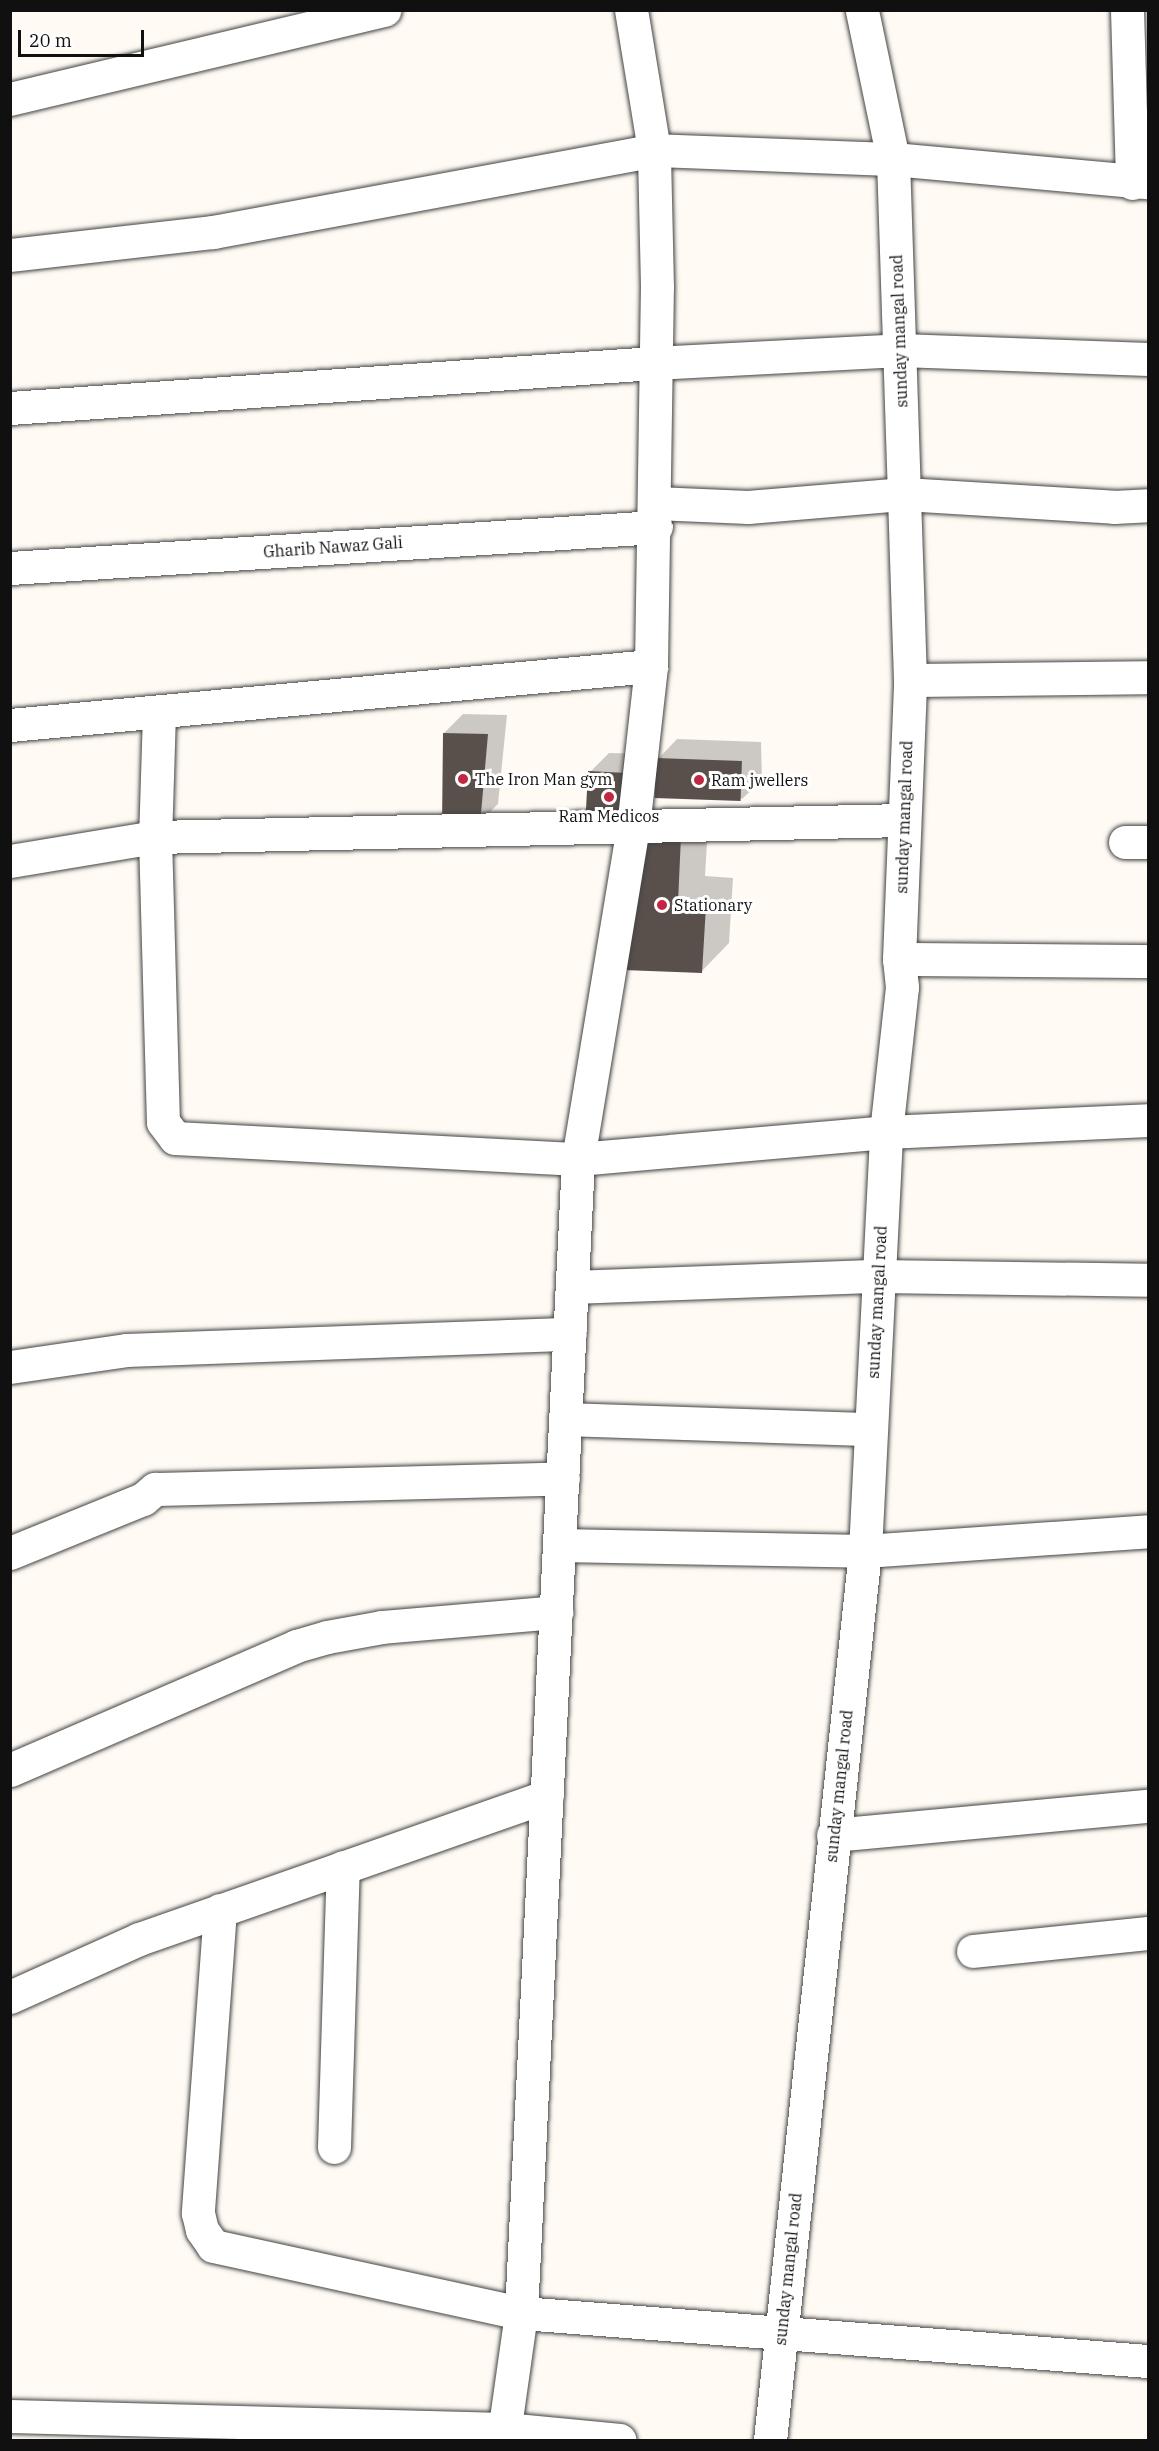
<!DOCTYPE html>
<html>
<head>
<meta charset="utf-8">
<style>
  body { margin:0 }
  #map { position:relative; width:1159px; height:2451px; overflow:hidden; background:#fffbf4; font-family:"IBM Plex Serif",serif }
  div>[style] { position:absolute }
  .shadow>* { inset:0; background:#0003 }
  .building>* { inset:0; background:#59504c; transform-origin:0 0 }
  .roads { filter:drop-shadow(0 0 2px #434343) drop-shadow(0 0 2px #434343) }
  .street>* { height:33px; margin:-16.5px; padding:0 16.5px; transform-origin:16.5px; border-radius:16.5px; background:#fff }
  .dots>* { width:16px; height:16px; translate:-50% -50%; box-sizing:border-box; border:3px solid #fff; border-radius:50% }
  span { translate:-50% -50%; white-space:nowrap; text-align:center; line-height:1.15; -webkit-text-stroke:6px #fff; paint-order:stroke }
  .street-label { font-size:16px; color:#101010 }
  .poi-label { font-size:16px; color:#101010 }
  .left { translate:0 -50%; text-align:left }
  .frame { position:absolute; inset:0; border:12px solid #101010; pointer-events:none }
  .scale { position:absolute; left:18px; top:30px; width:126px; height:27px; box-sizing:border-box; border:3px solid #101010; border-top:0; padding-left:8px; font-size:18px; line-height:21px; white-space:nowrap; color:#101010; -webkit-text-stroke:4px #fff; paint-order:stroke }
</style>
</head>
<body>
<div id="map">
  <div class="shadow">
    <div style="clip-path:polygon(463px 714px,507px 715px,498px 804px,479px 823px,444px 733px)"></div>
    <div style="clip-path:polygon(677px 739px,761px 742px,762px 780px,742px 799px,658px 759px)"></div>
    <div style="clip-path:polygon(609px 753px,650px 754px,646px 802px,590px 772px)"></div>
    <div style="clip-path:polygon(709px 808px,705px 876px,733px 878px,729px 943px,701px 972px,642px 837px)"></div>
  </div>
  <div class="building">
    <div style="clip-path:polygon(443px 733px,488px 734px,480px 825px,442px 827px)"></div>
    <div style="left:656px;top:758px;width:86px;height:40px;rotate:2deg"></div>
    <div style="left:588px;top:771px;width:44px;height:51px;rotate:3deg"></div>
    <div style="clip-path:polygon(641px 836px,681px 836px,678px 903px,706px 906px,702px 973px,623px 970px)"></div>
  </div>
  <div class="roads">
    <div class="street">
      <div style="left:1127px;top:10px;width:173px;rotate:88.3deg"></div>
      <div style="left:10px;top:99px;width:385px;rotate:-13.4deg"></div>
      <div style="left:10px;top:255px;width:204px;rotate:-6.5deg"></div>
      <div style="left:213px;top:232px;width:449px;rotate:-10.5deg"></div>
      <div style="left:654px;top:150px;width:142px;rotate:-99.3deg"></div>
      <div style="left:10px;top:408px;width:646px;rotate:-4deg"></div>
      <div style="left:654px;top:363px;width:246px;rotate:-3deg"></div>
      <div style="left:900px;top:350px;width:248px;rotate:2.1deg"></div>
      <div style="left:655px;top:503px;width:93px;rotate:2.5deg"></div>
      <div style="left:748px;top:507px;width:157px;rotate:-4.8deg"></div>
      <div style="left:904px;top:494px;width:210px;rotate:3.5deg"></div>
      <div style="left:1114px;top:507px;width:34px;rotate:-3deg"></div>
      <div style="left:10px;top:568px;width:647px;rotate:-3.63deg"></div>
      <div style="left:910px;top:680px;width:238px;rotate:-0.7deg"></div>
      <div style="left:159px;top:713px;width:124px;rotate:91.8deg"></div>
      <div style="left:155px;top:837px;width:285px;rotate:88.4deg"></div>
      <div style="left:163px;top:1122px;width:20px;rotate:53deg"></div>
      <div style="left:175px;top:1138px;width:404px;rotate:3deg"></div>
      <div style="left:578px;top:1159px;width:309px;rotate:-5deg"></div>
      <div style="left:886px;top:1132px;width:262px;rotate:-2.6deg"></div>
      <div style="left:10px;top:725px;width:644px;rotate:-5.26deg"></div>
      <div style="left:1125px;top:842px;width:23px"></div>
      <div style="left:10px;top:861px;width:147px;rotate:-9.4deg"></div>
      <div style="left:155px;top:837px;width:748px;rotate:-1.3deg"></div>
      <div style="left:899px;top:959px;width:249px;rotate:0.5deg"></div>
      <div style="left:572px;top:1287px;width:306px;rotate:-2.1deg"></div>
      <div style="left:878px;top:1276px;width:270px;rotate:0.8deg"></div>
      <div style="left:10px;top:1367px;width:117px;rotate:-8.3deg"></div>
      <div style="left:126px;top:1350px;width:444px;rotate:-2.1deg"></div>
      <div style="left:565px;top:1419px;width:306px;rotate:1.9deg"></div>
      <div style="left:559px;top:1545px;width:306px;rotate:1.1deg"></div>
      <div style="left:865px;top:1551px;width:284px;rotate:-4deg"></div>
      <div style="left:10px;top:1553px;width:144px;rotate:-22.1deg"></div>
      <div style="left:143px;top:1499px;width:16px;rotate:-40deg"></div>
      <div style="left:155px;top:1489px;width:408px;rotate:-1.5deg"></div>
      <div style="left:10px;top:1770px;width:312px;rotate:-23.4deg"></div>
      <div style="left:296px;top:1646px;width:32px;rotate:-16deg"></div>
      <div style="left:327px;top:1637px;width:56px;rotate:-10.3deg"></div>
      <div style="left:382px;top:1627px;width:175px;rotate:-4.9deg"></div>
      <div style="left:833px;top:1835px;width:316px;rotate:-5.3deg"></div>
      <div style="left:220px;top:1910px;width:304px;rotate:94.2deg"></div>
      <div style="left:198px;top:2213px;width:17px;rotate:77deg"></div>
      <div style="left:202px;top:2230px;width:19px;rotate:55deg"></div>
      <div style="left:213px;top:2246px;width:315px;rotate:12.3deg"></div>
      <div style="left:521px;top:2313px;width:629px;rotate:4.38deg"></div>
      <div style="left:973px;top:1951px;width:176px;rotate:-5.9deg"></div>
      <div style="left:10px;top:1997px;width:141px;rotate:-24.2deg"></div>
      <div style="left:139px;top:1939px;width:432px;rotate:-19.3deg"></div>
      <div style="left:334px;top:2147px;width:280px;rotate:-88.2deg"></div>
      <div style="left:10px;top:2416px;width:495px;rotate:1.5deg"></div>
      <div style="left:505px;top:2429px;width:115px;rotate:5.5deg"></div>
      <div style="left:503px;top:2440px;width:128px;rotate:-81.9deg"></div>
      <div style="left:521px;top:2313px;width:1155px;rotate:-87.17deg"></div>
      <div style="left:578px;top:1159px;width:337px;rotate:-80.6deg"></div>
      <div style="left:633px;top:827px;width:162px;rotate:-83.6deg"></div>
      <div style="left:651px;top:666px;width:379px;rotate:-89.1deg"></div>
      <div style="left:657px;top:287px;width:137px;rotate:-91.3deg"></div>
      <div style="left:654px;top:150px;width:239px;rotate:2.2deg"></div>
      <div style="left:893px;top:159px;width:152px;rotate:-101.8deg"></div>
      <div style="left:770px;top:2440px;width:894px;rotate:-83.9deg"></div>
      <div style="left:865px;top:1551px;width:420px;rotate:-87.1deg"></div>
      <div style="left:886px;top:1132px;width:146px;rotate:-83.7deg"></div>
      <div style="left:902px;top:987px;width:28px;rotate:-96deg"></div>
      <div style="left:899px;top:959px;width:279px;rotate:-87.7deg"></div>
      <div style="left:910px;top:680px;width:521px;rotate:-91.87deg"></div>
      <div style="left:893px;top:159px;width:256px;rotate:5.2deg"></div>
    </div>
  </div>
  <div class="dots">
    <div style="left:463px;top:779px;background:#c22643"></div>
    <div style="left:699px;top:780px;background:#c22643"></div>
    <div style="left:609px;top:797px;background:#c22643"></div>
    <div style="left:662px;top:905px;background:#c22643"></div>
  </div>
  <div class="street-label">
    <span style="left:899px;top:331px;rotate:-92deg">sunday mangal road</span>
    <span style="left:333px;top:547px;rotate:-4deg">Gharib Nawaz Gali</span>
    <span style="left:904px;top:817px;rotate:-88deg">sunday mangal road</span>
    <span style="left:877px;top:1302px;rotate:-87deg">sunday mangal road</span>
    <span style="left:839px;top:1786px;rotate:-84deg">sunday mangal road</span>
    <span style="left:788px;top:2269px;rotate:-84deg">sunday mangal road</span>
  </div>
  <div class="poi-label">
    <span class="left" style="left:475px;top:779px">The Iron Man gym</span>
    <span class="left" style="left:711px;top:780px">Ram jwellers</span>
    <span style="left:609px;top:816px">Ram Medicos</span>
    <span class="left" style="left:674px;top:905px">Stationary</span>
  </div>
  <div class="frame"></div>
  <div class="scale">20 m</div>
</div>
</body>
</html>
